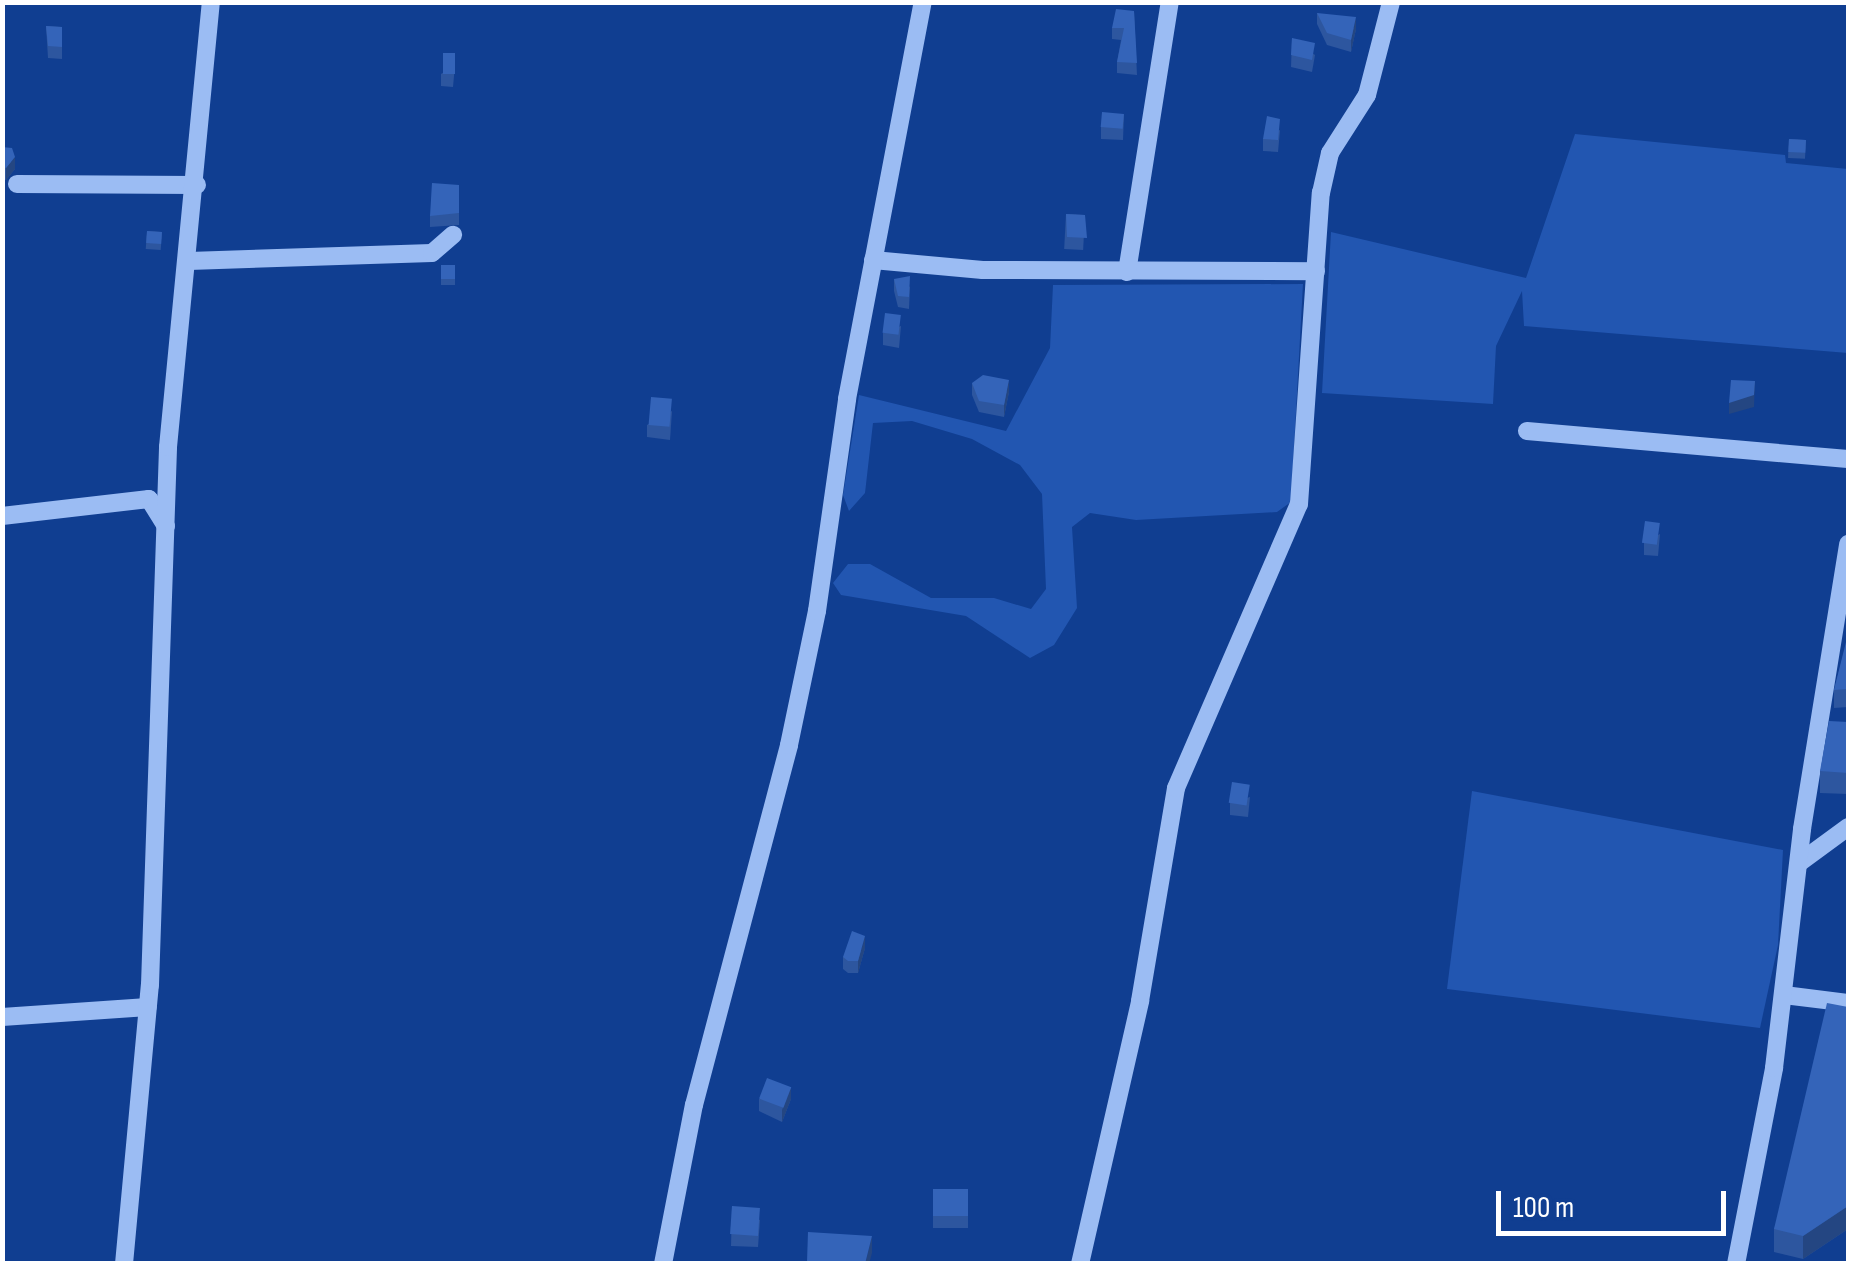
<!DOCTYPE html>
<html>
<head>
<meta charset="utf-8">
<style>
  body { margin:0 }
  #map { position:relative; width:1851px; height:1266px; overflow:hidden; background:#103e91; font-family:"Sofia Sans Condensed",sans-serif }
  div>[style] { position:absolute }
  .green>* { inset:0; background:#2256b1 }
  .minor>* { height:18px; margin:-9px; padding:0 9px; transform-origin:9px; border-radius:9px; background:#9bbcf3 }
  .wall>* { inset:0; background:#2d569f; transform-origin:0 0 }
  .shaded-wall>* { inset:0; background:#244682 }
  .building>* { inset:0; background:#3464b9; transform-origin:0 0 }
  span { translate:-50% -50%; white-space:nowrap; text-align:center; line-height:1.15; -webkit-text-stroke:8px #103e91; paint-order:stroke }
  .frame { position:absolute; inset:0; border:5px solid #fff; pointer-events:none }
  .scale { position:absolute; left:1496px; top:1191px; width:230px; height:45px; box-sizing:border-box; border:5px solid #fff; border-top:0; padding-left:12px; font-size:30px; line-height:35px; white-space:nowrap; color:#fff; -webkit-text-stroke:8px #103e91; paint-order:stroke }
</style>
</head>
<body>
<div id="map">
  <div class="green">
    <div style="clip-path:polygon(1575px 134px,1785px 155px,1786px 163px,1848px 169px,1848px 353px,1524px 326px,1522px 291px,1496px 346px,1493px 404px,1322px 393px,1331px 232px,1526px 278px)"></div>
    <div style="clip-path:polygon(1303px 284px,1291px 502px,1277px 512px,1136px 520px,1090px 513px,1072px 527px,1077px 608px,1054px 645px,1030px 658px,966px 616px,841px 595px,833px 583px,848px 564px,870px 564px,931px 598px,994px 598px,1031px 609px,1046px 589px,1042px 494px,1020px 465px,972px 439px,912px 421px,873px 423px,865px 493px,849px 511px,843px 495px,859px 395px,1006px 431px,1050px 348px,1053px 285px)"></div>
    <div style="clip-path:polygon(1472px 791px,1783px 850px,1778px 945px,1760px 1028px,1447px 989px)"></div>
  </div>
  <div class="minor">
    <div style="left:17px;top:184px;width:180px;rotate:0.3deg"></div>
    <div style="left:873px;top:260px;width:110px;rotate:5.2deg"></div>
    <div style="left:983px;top:270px;width:333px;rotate:0.2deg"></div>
    <div style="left:189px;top:261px;width:243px;rotate:-1.9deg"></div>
    <div style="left:432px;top:253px;width:28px;rotate:-41deg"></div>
    <div style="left:1127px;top:272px;width:273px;rotate:-81deg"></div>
    <div style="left:1527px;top:431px;width:322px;rotate:5deg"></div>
    <div style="left:2px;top:516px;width:148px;rotate:-6.6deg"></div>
    <div style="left:149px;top:499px;width:32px;rotate:58deg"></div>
    <div style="left:1799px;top:863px;width:61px;rotate:-36.3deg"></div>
    <div style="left:1784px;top:995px;width:64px;rotate:7.1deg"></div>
    <div style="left:2px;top:1017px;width:146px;rotate:-3.9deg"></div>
    <div style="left:124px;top:1264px;width:280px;rotate:-84.7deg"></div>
    <div style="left:150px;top:985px;width:538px;rotate:-88.08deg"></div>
    <div style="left:168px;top:447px;width:447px;rotate:-84.5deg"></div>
    <div style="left:663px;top:1264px;width:162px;rotate:-79deg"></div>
    <div style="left:694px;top:1105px;width:372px;rotate:-75.2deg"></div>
    <div style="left:789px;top:745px;width:137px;rotate:-78.2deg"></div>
    <div style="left:817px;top:611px;width:214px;rotate:-81.9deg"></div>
    <div style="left:847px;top:399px;width:404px;rotate:-79.2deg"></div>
    <div style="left:1080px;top:1264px;width:270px;rotate:-77.1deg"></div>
    <div style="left:1140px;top:1001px;width:216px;rotate:-80.4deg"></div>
    <div style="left:1176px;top:788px;width:309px;rotate:-66.6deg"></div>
    <div style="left:1299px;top:504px;width:312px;rotate:-86deg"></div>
    <div style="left:1321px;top:193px;width:41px;rotate:-77.3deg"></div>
    <div style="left:1330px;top:153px;width:69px;rotate:-57.5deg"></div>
    <div style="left:1367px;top:95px;width:96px;rotate:-75.5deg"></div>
    <div style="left:1736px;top:1264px;width:200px;rotate:-79deg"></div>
    <div style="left:1774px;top:1068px;width:241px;rotate:-83.3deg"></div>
    <div style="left:1802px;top:829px;width:289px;rotate:-80.8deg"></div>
  </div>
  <div class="wall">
    <div style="clip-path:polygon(1134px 11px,1137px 75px,1117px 73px,1117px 62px,1121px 40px,1112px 39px,1112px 28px)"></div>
    <div style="clip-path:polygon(1317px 13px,1356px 29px,1351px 52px,1327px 45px,1317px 24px)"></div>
    <div style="clip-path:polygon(46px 26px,62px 27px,62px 59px,48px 58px)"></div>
    <div style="clip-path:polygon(1292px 38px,1315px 55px,1312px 72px,1291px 67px)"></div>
    <div style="clip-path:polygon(455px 65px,453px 87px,441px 86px,441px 74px)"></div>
    <div style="clip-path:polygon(1124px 114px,1123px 140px,1101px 139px,1101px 127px)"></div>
    <div style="clip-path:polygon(1280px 130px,1278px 152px,1263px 151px,1263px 139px)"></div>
    <div style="left:1789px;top:139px;width:17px;height:19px;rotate:3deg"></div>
    <div style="clip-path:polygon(2px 147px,15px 169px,6px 180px,2px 179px)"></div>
    <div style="clip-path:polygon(459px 185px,459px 225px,430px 227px,430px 216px)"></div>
    <div style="left:1066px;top:214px;width:19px;height:35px;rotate:3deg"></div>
    <div style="left:147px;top:231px;width:15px;height:18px;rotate:4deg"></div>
    <div style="left:441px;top:265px;width:14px;height:20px"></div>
    <div style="clip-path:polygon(894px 279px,910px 287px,909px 309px,898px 307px,894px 291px)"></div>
    <div style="clip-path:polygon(901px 326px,899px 348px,883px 345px,883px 333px)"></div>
    <div style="clip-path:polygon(972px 383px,1009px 392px,1004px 417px,979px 412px,972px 395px)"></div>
    <div style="clip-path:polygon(672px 411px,670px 440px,647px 437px,647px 425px)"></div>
    <div style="clip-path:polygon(1660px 534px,1658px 556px,1644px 555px,1644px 543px)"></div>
    <div style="clip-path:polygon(1848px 637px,1848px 707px,1834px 708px,1834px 690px)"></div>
    <div style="clip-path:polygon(1848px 722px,1848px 794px,1820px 793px,1820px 771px)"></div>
    <div style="clip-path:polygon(1250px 797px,1248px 817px,1230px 815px,1230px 803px)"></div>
    <div style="clip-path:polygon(865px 948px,858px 973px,848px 973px,843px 969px,843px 957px)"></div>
    <div style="clip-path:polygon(1848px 1007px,1848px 1229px,1803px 1259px,1774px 1252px,1774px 1229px)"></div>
    <div style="clip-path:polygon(759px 1099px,791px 1099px,782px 1122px,759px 1111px)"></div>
    <div style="left:933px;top:1189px;width:35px;height:39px"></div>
    <div style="clip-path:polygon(732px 1206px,760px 1220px,758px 1247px,731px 1246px)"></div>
  </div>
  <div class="shaded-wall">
    <div style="clip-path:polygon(1356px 17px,1356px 29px,1351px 52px,1351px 40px)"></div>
    <div style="clip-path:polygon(15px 157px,15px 169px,6px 180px,6px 168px)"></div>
    <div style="clip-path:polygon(1009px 380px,1009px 392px,1004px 417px,1004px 405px)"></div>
    <div style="clip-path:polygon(1755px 381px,1754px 407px,1729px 414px,1729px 403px)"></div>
    <div style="clip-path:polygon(865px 936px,865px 948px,858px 973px,858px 961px)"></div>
    <div style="clip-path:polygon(791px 1087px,791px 1099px,782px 1122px,782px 1110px)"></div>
    <div style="clip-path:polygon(1848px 1206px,1848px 1229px,1803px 1259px,1803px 1236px)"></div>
    <div style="clip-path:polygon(872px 1236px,872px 1253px,869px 1264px,865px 1264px)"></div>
  </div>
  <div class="building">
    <div style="clip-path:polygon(1116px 9px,1134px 11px,1137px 63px,1117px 62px,1124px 28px,1112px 28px)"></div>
    <div style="clip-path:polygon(1317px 13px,1356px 17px,1351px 40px,1327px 33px)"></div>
    <div style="clip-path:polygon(46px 26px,62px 27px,62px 47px,48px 46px)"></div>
    <div style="clip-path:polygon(1292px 38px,1315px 43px,1312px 60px,1291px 55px)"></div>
    <div style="left:443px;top:53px;width:12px;height:21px"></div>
    <div style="left:1102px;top:112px;width:22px;height:15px;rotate:5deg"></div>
    <div style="clip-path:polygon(1267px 116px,1280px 119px,1278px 140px,1263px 139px)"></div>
    <div style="left:1789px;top:139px;width:17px;height:13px;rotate:3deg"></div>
    <div style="clip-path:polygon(2px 147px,12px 148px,15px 157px,6px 168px,2px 167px)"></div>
    <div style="clip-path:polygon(432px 183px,459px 185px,459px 213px,430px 216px)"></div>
    <div style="clip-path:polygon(1066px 214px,1085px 215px,1087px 238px,1067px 237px)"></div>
    <div style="left:147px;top:231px;width:15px;height:12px;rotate:4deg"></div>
    <div style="left:441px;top:265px;width:14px;height:14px"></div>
    <div style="clip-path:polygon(910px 276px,909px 297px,898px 296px,894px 279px)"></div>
    <div style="left:885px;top:313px;width:16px;height:20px;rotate:7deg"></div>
    <div style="clip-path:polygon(983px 375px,1009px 380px,1004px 405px,979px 401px,972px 383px)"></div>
    <div style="clip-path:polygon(1731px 380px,1755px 381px,1754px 395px,1729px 403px)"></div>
    <div style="left:651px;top:397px;width:21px;height:28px;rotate:5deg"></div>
    <div style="left:1645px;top:521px;width:15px;height:22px;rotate:8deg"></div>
    <div style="clip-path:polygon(1848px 637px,1848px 689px,1834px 690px,1847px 638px)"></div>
    <div style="clip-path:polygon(1829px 721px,1848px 722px,1848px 773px,1820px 771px)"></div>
    <div style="left:1232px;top:782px;width:18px;height:21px;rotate:9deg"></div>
    <div style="clip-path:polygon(852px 931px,865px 936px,858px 961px,848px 961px,843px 957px)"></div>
    <div style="clip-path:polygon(1827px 1003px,1848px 1007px,1848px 1206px,1803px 1236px,1774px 1229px)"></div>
    <div style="left:767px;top:1078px;width:26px;height:22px;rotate:21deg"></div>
    <div style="left:933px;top:1189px;width:35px;height:27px"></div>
    <div style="left:732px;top:1206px;width:28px;height:28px;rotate:4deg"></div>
    <div style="clip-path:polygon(808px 1232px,872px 1236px,865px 1264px,807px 1262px)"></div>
  </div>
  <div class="frame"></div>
  <div class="scale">100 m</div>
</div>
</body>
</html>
